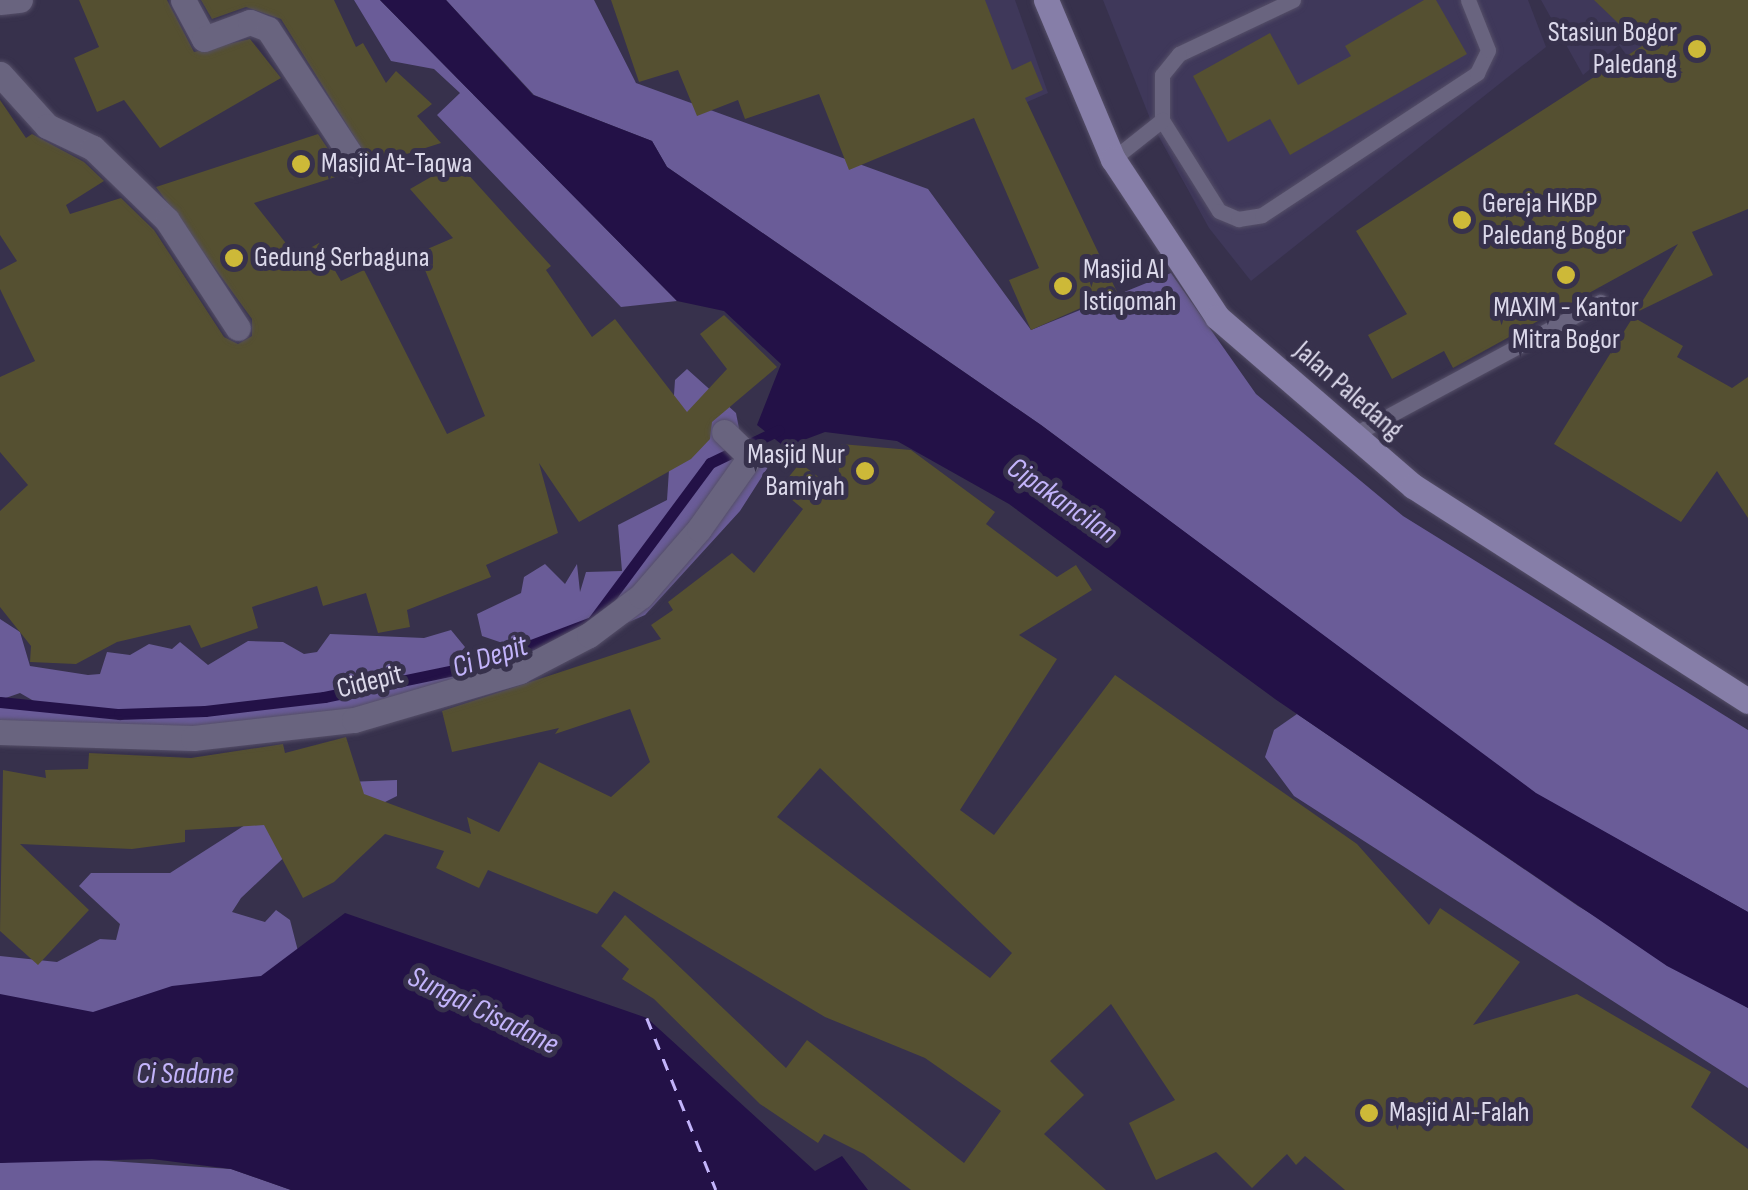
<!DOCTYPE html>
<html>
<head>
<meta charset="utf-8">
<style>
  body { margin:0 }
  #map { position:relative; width:1748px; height:1190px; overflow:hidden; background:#37314c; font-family:"Sofia Sans Condensed",sans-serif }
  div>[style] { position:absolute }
  .built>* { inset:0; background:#3f385a }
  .forest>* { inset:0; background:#6a5c98 }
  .water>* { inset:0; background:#231147 }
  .stream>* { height:11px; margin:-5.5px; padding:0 5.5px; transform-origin:5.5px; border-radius:5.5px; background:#231147 }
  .ferry>* { height:2.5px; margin-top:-1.25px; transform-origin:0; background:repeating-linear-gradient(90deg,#c3b4fb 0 12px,transparent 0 22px) }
  .building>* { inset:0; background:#555031 }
  .roads { filter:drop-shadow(0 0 2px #554f68) drop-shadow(0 0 2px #554f68) }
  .lane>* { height:15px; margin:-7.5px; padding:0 7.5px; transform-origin:7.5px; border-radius:7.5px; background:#69647f }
  .street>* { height:25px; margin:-12.5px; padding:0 12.5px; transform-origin:12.5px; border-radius:12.5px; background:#69647f }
  .secondary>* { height:25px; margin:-12.5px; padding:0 12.5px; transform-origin:12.5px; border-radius:12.5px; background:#867ea8 }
  .dots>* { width:28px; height:28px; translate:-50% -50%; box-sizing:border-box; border:5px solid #37314c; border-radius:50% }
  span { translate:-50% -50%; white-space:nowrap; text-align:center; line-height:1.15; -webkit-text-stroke:10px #37314c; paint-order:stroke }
  .poi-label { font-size:28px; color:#dbd8ea }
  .right { translate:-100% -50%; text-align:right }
  .left { translate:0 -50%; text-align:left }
  .street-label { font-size:28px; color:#dbd8ea }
  .water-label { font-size:30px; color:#c3b4fb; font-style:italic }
</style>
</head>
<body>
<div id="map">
  <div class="built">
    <div style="clip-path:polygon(858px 0,1015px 0,1048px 93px,985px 120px)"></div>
    <div style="clip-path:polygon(1103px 0,1528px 0,1546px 47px,1251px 281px,1209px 228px,1153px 126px)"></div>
    <div style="clip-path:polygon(1541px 0,1748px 0,1688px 137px,1619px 45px,1583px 75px)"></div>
  </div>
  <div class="forest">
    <div style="clip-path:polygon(354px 0,380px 0,677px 301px,621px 307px,437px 115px,460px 93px,434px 69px,391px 61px)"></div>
    <div style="clip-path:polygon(446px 0,594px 0,636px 83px,928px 189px,1031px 330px,1171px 273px,1256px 394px,1403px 516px,1748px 730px,1748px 912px,1536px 794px,1041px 425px,667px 167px,652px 141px,534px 95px)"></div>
    <div style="clip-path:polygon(687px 369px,736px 413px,742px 444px,779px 450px,740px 511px,645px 615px,514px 672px,332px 718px,127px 741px,0 730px,0 702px,100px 711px,39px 704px,20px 693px,0 700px,0 619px,20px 632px,30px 666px,88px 675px,100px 674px,107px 652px,130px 655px,149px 644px,172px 649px,180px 642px,208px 665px,248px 641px,283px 642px,304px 654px,317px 652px,330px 634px,424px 638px,451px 630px,465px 647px,446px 671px,520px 649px,482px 636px,477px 614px,521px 593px,524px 577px,545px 564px,565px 584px,577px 564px,580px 592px,586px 572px,622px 571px,618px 525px,667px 500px,675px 380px)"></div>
    <div style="clip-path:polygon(1297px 714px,1578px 906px,1748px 1008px,1748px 1088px,1294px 796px,1265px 757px,1274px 730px)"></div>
    <div style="clip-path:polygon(397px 780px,397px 796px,295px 847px,241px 898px,232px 912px,265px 922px,276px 910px,290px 920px,299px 955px,216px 1024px,0 1019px,0 956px,57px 962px,100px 939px,116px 940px,120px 924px,79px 886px,91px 873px,170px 873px,256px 818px,348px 782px)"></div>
    <div style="clip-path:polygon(48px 1157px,231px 1169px,291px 1190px,0 1190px,0 1163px)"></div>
  </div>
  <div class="water">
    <div style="clip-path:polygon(380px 0,446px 0,533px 95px,652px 141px,667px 167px,1041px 425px,1536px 793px,1748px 912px,1748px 1008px,1667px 966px,1275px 699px,1009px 504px,897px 441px,825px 432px,785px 447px,757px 425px,781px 364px,724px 311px,677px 301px)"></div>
    <div style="clip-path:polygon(345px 913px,647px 1018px,815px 1171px,842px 1156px,868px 1190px,291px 1190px,231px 1169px,152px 1159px,0 1163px,0 994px,93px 1012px,172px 986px,261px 976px)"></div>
  </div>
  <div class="stream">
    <div style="left:0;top:702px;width:120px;rotate:5.8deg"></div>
    <div style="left:119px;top:714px;width:86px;rotate:-2deg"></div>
    <div style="left:205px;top:711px;width:120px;rotate:-6.7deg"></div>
    <div style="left:324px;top:697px;width:157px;rotate:-11.7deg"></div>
    <div style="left:478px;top:665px;width:122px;rotate:-20.7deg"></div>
    <div style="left:592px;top:622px;width:198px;rotate:-53.4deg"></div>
    <div style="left:710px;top:463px;width:76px;rotate:-25.6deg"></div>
  </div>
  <div class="ferry">
    <div style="left:647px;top:1018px;width:185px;rotate:68.1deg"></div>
  </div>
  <div class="building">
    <div style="clip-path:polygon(79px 0,167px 0,194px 52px,250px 39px,281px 78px,160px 148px,124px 100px,97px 112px,74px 58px,99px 47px)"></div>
    <div style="clip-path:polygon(201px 0,334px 0,356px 47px,363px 43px,386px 83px,396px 71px,432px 104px,417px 116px,441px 143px,372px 165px,281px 19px,246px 7px,212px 19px)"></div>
    <div style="clip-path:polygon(611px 0,985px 0,1012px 70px,1031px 61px,1043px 90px,1025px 98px,1117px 292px,1031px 330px,1009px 280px,1039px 268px,974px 118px,849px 170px,819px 94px,745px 119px,738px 100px,697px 116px,678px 70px,639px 82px)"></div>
    <div style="clip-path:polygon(1424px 0,1436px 0,1467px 54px,1290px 155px,1270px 119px,1228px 142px,1193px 76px,1270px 33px,1298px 85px,1351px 56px,1345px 46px)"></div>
    <div style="clip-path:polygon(1594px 0,1748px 0,1748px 209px,1692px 232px,1713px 275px,1635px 313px,1678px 244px,1453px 368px,1444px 351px,1392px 379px,1368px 335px,1407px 314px,1356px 231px,1642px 46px)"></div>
    <div style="clip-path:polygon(0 100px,26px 138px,32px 134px,84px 162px,104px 181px,66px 205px,70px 214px,121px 198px,154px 230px,224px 337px,238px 344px,252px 336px,252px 319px,156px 187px,318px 134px,345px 174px,254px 203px,296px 256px,319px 243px,341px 281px,364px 270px,447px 434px,485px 416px,418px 253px,453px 238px,410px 189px,457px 162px,551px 266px,546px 270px,592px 337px,615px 319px,687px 412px,727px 369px,700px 334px,724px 315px,777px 367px,712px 422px,710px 439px,691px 459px,579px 522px,539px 463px,558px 533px,486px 565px,491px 577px,407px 610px,410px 627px,378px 633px,366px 593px,323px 606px,317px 586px,252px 607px,258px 628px,201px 648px,190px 625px,117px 642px,76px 664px,30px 662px,31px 646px,0 607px,0 511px,28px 485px,0 452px,0 377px,35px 361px,0 289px,0 270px,17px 261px,0 235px)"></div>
    <div style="clip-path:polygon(1633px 317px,1683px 346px,1677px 357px,1732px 388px,1748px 377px,1748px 518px,1717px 471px,1681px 522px,1554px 444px)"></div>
    <div style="clip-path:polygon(evenodd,841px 444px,911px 450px,995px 512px,986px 524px,1057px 577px,1076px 565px,1092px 590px,1019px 635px,1057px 659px,960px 810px,994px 835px,1115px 675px,1357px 844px,1429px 925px,1440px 908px,1520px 962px,1473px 1025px,1577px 994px,1711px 1072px,1691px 1107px,1748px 1149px,1748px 1190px,1345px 1190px,1305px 1156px,1296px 1165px,1287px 1154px,1252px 1188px,1216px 1152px,1156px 1180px,1129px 1123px,1175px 1100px,1111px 1004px,1050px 1061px,1084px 1095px,1044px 1134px,1106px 1190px,911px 1190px,864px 1154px,824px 1134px,818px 1143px,760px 1104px,654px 999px,622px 979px,629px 969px,601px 946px,625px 915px,786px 1068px,807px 1040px,964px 1163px,1001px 1111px,925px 1058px,825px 1017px,614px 891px,597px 914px,488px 870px,479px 888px,436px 868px,444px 851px,385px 834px,334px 882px,303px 898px,264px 825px,185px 830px,185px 842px,132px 849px,20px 844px,89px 910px,38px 965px,0 931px,3px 770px,46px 778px,45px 770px,88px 769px,89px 753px,191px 758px,283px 744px,285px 753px,346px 737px,364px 794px,471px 834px,467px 817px,499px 832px,539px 762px,611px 797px,650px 762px,630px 709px,555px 734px,559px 728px,452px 752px,442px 711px,661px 639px,651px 625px,673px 610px,668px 602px,732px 553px,754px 573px,803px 509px,779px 489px,800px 463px,837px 491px,841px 444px,820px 768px,1012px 953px,990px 978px,777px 817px,820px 768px)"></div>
  </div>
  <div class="roads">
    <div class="lane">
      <div style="left:1293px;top:0;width:126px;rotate:154.7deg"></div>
      <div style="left:1179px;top:54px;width:27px;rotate:129deg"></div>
      <div style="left:1162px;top:75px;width:45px;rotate:90deg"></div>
      <div style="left:1162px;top:120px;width:107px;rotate:57.9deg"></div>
      <div style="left:1219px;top:211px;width:21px;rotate:23deg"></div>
      <div style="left:1238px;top:219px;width:24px;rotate:-9deg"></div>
      <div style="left:1262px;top:215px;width:258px;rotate:-33.4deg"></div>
      <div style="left:1477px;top:73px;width:25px;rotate:-64deg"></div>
      <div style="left:1488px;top:50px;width:54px;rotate:-111.8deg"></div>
      <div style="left:1113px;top:159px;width:63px;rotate:-38.5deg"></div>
      <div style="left:1351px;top:436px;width:283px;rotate:-28.3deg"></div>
    </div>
    <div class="street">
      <div style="left:183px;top:0;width:44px;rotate:61.7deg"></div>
      <div style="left:204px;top:39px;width:49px;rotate:-20.3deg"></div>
      <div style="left:250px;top:22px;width:19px;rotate:21deg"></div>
      <div style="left:268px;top:29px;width:160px;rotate:56.7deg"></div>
      <div style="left:0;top:2px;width:20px;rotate:-6deg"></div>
      <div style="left:0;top:74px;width:70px;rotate:47.9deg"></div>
      <div style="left:47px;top:126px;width:51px;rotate:25.6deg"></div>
      <div style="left:93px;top:148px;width:103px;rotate:44.2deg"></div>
      <div style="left:167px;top:220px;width:129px;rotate:56.7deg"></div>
      <div style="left:0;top:732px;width:193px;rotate:1.8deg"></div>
      <div style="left:193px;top:738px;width:162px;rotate:-6.4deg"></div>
      <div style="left:354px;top:720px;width:173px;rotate:-16.4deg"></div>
      <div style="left:520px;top:671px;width:78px;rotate:-27.6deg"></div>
      <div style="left:589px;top:635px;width:65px;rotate:-36.9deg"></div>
      <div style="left:641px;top:596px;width:89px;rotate:-49.1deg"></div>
      <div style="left:699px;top:529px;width:88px;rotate:-54.7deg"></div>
      <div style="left:750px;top:457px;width:36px;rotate:-136deg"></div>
    </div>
    <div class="secondary">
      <div style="left:1046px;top:0;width:173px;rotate:67.2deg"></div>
      <div style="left:1113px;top:159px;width:189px;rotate:56.6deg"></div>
      <div style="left:1217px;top:317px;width:259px;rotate:40.8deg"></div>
      <div style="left:1413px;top:486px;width:398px;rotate:32.7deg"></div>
    </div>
  </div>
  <div class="dots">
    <div style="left:1697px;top:49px;background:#cdb938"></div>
    <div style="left:301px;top:164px;background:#cdb938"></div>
    <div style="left:1462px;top:220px;background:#cdb938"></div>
    <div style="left:234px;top:258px;background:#cdb938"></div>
    <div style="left:1566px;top:275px;background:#cdb938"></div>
    <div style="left:1063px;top:286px;background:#cdb938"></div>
    <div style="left:865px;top:471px;background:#cdb938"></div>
    <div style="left:1369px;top:1113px;background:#cdb938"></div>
  </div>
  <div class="poi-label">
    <span class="right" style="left:1677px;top:49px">Stasiun Bogor<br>Paledang</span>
    <span class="left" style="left:321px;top:164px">Masjid At-Taqwa</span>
    <span class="left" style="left:1482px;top:220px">Gereja HKBP<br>Paledang Bogor</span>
    <span class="left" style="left:254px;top:258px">Gedung Serbaguna</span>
    <span class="left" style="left:1083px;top:286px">Masjid Al<br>Istiqomah</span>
    <span style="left:1566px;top:324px">MAXIM - Kantor<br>Mitra Bogor</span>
    <span class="right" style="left:845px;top:471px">Masjid Nur<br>Bamiyah</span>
    <span class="left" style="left:1389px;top:1113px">Masjid Al-Falah</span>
  </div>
  <div class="street-label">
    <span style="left:1348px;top:391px;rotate:41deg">Jalan Paledang</span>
    <span style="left:370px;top:682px;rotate:-14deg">Cidepit</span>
  </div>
  <div class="water-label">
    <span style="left:1062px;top:501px;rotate:35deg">Cipakancilan</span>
    <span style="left:490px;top:657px;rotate:-18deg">Ci Depit</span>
    <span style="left:483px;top:1011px;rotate:26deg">Sungai Cisadane</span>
    <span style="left:185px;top:1074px">Ci Sadane</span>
  </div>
</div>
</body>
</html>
